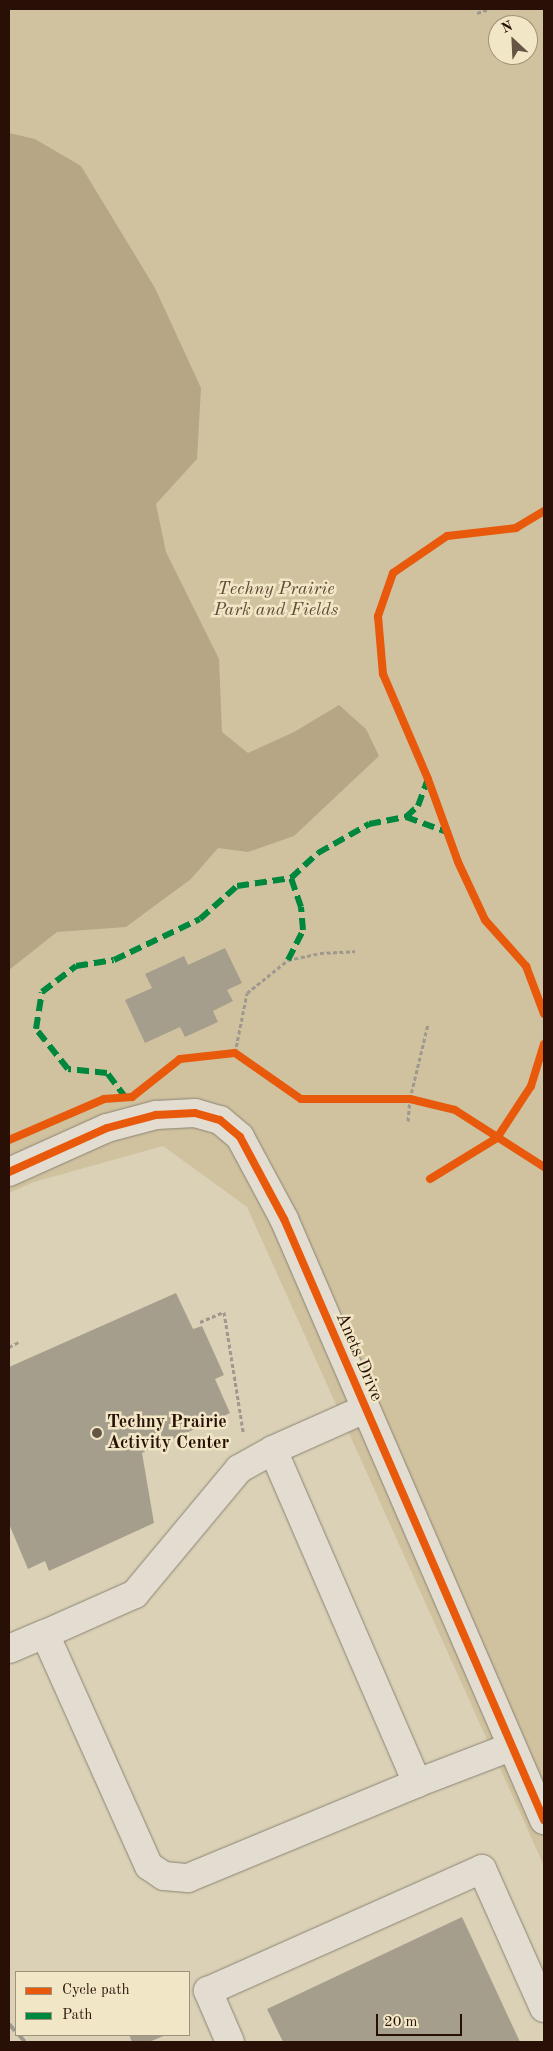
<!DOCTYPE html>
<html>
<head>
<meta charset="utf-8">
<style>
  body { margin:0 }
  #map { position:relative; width:553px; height:2051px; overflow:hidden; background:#dad1b6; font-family:"Old Standard TT",serif }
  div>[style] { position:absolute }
  .green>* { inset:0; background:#d0c29f }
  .water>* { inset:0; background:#b6a686 }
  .building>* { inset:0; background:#a69e8c }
  .path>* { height:3px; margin-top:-1.5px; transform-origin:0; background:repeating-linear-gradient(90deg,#9e988e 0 4px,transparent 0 6.5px) }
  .roads { filter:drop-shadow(0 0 1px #8b8373) drop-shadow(0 0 1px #8b8373) }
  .minor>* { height:28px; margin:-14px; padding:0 14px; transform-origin:14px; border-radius:14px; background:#e2ddd0 }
  .rail>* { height:4px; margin-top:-2px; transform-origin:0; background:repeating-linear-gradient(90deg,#9e988e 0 9px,transparent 0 18px) }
  .quiet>* { height:6px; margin-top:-3px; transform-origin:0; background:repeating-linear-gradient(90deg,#00873e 0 12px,transparent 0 18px) }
  .cycleway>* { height:8px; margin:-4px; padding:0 4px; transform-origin:4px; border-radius:4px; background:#e8590c }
  .dots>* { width:14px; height:14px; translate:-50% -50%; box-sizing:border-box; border:2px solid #f1e6c6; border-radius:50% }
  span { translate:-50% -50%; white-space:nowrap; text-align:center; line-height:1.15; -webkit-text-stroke:5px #f1e6c6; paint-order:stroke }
  .park-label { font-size:18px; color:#604a36; font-style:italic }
  .street-label { font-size:18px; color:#281007 }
  .poi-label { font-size:18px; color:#281007; font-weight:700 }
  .left { translate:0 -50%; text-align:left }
  .frame { position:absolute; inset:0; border:10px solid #281007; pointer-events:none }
  .legend { position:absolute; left:15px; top:1971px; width:175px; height:65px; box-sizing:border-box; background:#f1e6c6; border:1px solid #a1907a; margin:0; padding:6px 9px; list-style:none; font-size:15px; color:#281007 }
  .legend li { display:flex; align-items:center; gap:10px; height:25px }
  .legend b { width:25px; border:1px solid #a1907a }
  .north { position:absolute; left:488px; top:15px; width:50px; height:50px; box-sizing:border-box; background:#f1e6c6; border:1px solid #a1907a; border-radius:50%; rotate:335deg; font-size:14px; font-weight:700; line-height:20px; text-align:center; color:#281007 }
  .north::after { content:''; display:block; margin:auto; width:18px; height:22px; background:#665444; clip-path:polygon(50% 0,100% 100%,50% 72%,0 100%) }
  .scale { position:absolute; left:376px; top:2014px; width:86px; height:22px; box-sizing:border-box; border:2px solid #281007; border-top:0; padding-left:6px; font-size:15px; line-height:18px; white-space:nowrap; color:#281007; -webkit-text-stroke:4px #f1e6c6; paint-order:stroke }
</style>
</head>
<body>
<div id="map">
  <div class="green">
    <div style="clip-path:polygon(evenodd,9px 9px,544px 9px,544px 1866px,247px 1207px,163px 1146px,34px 1182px,9px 1193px,9px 9px,498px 25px,528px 25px,528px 55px,498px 55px,498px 25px)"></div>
  </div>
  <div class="water">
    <div style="clip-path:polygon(9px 133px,35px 139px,81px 166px,155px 288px,201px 388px,197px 459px,156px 504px,166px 552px,219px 659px,222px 732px,248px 753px,294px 732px,339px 705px,366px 729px,379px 756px,294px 836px,248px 852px,218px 848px,191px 879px,126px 927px,57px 932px,9px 970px)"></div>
  </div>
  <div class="building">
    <div style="clip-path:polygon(225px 948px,242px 983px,227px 990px,233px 1001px,213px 1011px,218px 1022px,185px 1037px,180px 1027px,145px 1043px,125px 1000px,152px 988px,145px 974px,184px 956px,188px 965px)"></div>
    <div style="clip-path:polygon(176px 1293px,193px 1329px,202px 1326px,224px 1375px,215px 1379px,230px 1413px,142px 1453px,154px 1523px,49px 1571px,45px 1561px,28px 1569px,9px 1524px,9px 1367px)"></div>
    <div style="clip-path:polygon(462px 1917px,520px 2042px,283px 2042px,267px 2009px)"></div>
    <div style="clip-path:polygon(129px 2035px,166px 2035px,149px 2042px,132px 2042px)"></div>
  </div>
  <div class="path">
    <div style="left:477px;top:13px;width:13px;rotate:-18deg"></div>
    <div style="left:235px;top:1053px;width:61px;rotate:-78.7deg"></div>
    <div style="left:247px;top:993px;width:53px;rotate:-38.8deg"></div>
    <div style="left:288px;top:960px;width:33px;rotate:-12deg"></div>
    <div style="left:320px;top:953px;width:35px;rotate:-3deg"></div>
    <div style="left:408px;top:1121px;width:22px;rotate:-85deg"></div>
    <div style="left:410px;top:1099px;width:77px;rotate:-76.5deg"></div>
    <div style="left:200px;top:1322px;width:26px;rotate:-23deg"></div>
    <div style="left:224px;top:1312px;width:121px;rotate:80.9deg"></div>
    <div style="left:9px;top:1347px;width:11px;rotate:-27deg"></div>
  </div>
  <div class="roads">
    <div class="minor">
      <div style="left:9px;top:1172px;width:107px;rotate:-24.2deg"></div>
      <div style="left:107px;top:1128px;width:51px;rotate:-14.9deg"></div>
      <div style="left:156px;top:1115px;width:39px;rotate:-3deg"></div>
      <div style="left:195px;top:1113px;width:26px;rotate:16deg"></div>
      <div style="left:220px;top:1120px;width:26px;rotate:40deg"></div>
      <div style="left:240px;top:1137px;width:93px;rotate:61.8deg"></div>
      <div style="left:284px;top:1219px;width:655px;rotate:66.61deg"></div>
      <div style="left:365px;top:1409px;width:101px;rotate:156deg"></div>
      <div style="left:273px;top:1450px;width:363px;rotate:66.6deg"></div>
      <div style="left:417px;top:1783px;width:101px;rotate:-21deg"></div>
      <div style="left:273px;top:1450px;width:39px;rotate:151deg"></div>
      <div style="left:239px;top:1469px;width:163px;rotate:129.8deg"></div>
      <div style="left:135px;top:1594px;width:98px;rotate:156deg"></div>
      <div style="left:45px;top:1634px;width:254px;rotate:65.9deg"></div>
      <div style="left:149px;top:1866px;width:18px;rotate:34deg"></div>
      <div style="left:164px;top:1876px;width:24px;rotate:5deg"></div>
      <div style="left:188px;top:1878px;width:248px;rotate:-22.5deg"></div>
      <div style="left:9px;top:1649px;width:39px;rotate:-23deg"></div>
      <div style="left:230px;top:2042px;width:56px;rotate:-113.3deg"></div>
      <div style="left:208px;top:1991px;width:300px;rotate:-24deg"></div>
      <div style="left:482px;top:1869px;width:152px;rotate:66deg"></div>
    </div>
  </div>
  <div class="rail">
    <div style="left:9px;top:2024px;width:11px;rotate:49deg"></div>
    <div style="left:19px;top:2035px;width:9px;rotate:49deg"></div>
  </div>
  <div class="quiet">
    <div style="left:406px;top:817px;width:44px;rotate:20.1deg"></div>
    <div style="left:288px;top:960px;width:34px;rotate:-63deg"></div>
    <div style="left:303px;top:930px;width:23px;rotate:-95deg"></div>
    <div style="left:301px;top:907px;width:31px;rotate:-109deg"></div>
    <div style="left:291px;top:878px;width:37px;rotate:-43deg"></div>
    <div style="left:318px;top:853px;width:59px;rotate:-29.6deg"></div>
    <div style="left:369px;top:824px;width:38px;rotate:-11deg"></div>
    <div style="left:406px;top:817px;width:16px;rotate:-43deg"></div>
    <div style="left:418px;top:806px;width:29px;rotate:-70deg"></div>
    <div style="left:126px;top:1098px;width:31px;rotate:-127deg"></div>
    <div style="left:107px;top:1073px;width:39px;rotate:-174deg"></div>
    <div style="left:68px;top:1069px;width:51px;rotate:-128.7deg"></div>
    <div style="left:36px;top:1029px;width:37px;rotate:-81deg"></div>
    <div style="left:42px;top:992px;width:43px;rotate:-37.4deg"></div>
    <div style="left:76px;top:966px;width:38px;rotate:-9deg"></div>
    <div style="left:114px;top:960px;width:95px;rotate:-25.5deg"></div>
    <div style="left:200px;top:919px;width:50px;rotate:-41.7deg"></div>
    <div style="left:237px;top:886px;width:55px;rotate:-8.4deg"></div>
  </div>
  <div class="cycleway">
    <div style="left:544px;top:511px;width:33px;rotate:149deg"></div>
    <div style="left:516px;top:528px;width:69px;rotate:173.4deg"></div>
    <div style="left:447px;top:536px;width:65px;rotate:145.6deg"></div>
    <div style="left:393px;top:573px;width:46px;rotate:109.2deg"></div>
    <div style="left:378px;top:616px;width:58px;rotate:85.1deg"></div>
    <div style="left:383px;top:674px;width:114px;rotate:66.8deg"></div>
    <div style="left:428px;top:779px;width:88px;rotate:70.1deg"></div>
    <div style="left:458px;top:862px;width:64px;rotate:65deg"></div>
    <div style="left:485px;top:920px;width:62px;rotate:48.3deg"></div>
    <div style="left:526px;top:966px;width:51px;rotate:69.4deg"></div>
    <div style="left:9px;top:1140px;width:103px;rotate:-23.3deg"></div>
    <div style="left:104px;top:1099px;width:28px;rotate:-4deg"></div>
    <div style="left:132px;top:1097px;width:61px;rotate:-38.4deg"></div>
    <div style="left:180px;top:1059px;width:55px;rotate:-6.2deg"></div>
    <div style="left:235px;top:1053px;width:80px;rotate:34.9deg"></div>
    <div style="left:301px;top:1099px;width:109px"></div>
    <div style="left:410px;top:1099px;width:46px;rotate:13.7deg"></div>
    <div style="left:455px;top:1110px;width:106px;rotate:32.6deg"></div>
    <div style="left:9px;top:1172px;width:107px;rotate:-24.2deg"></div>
    <div style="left:107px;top:1128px;width:51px;rotate:-14.9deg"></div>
    <div style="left:156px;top:1115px;width:39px;rotate:-3deg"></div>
    <div style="left:195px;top:1113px;width:26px;rotate:16deg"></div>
    <div style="left:220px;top:1120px;width:26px;rotate:40deg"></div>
    <div style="left:240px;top:1137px;width:93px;rotate:61.8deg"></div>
    <div style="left:284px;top:1219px;width:655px;rotate:66.61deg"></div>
    <div style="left:430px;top:1179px;width:79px;rotate:-31.5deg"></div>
    <div style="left:497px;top:1138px;width:62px;rotate:-56.8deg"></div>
    <div style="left:531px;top:1086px;width:44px;rotate:-72.8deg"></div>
  </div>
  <div class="dots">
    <div style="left:97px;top:1433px;background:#665444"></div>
  </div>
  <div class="park-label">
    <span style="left:276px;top:600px">Techny Prairie<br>Park and Fields</span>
  </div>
  <div class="street-label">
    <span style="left:359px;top:1357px;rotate:67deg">Anets Drive</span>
  </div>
  <div class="poi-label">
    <span class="left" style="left:107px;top:1433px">Techny Prairie<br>Activity Center</span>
  </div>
  <div class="frame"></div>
  <ul class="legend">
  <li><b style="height:6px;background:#e8590c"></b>Cycle path</li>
  <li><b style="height:6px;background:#00873e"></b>Path</li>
  </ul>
  <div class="north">N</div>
  <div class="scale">20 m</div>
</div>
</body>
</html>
